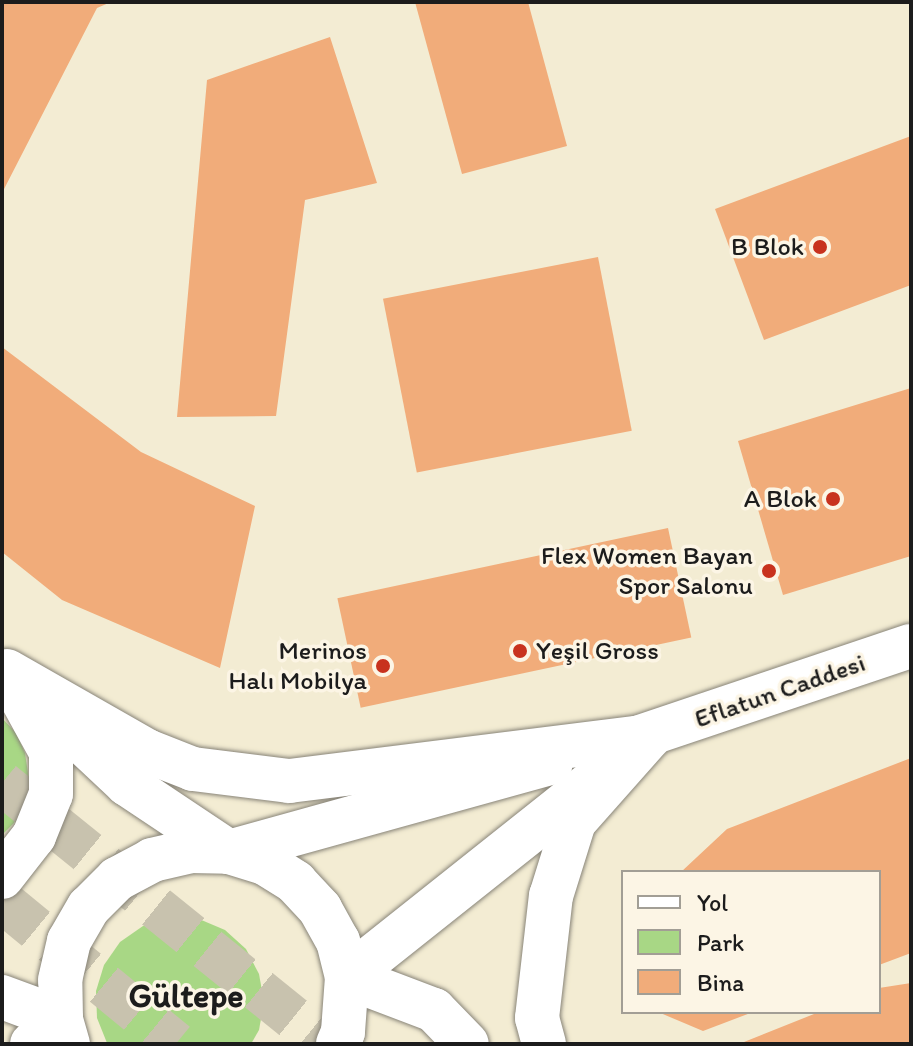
<!DOCTYPE html>
<html>
<head>
<meta charset="utf-8">
<style>
  body { margin:0 }
  #map { position:relative; width:913px; height:1046px; overflow:hidden; background:#f3ecd3; font-family:Itim,sans-serif }
  div>[style] { position:absolute }
  .green>* { inset:0; background:#a8d785 }
  .building>* { inset:0; background:#f1ac7a; transform-origin:0 0 }
  .highway-tunnel>* { height:44px; margin-top:-22px; transform-origin:0; background:repeating-linear-gradient(90deg,#c8c2ae 0 44px,transparent 0 66px) }
  .roads { filter:drop-shadow(0 0 2px #888478) drop-shadow(0 0 2px #888478) }
  .minor>* { height:44px; margin:-22px; padding:0 22px; transform-origin:22px; border-radius:22px; background:#fff }
  .major>* { height:44px; margin:-22px; padding:0 22px; transform-origin:22px; border-radius:22px; background:#fff }
  .highway>* { height:44px; margin:-22px; padding:0 22px; transform-origin:22px; border-radius:22px; background:#fff }
  .dots>* { width:22px; height:22px; translate:-50% -50%; box-sizing:border-box; border:4px solid #fcf5e5; border-radius:50% }
  span { translate:-50% -50%; white-space:nowrap; text-align:center; line-height:1.15; -webkit-text-stroke:7px #fcf5e5; paint-order:stroke }
  .poi-label { font-size:26px; color:#1c1c1c }
  .right { translate:-100% -50%; text-align:right }
  .left { translate:0 -50%; text-align:left }
  .street-label { font-size:26px; color:#1c1c1c }
  .district-label { font-size:34px; color:#1c1c1c; font-weight:700 }
  .frame { position:absolute; inset:0; border:4px solid #1c1c1c; pointer-events:none }
  .legend { position:absolute; left:621px; top:870px; width:260px; height:144px; box-sizing:border-box; background:#fcf5e5; border:2px solid #a29e95; margin:0; padding:10px 14px; list-style:none; font-size:24px; color:#1c1c1c }
  .legend li { display:flex; align-items:center; gap:16px; height:40px }
  .legend b { width:40px; border:2px solid #a29e95 }
</style>
</head>
<body>
<div id="map">
  <div class="green">
    <div style="clip-path:polygon(2px 718px,16px 733px,25px 753px,30px 786px,14px 823px,2px 835px)"></div>
    <div style="clip-path:polygon(171px 918px,199px 919px,225px 930px,246px 949px,259px 974px,264px 1002px,259px 1030px,251px 1044px,107px 1043px,97px 1018px,96px 991px,104px 965px,120px 942px,143px 926px)"></div>
  </div>
  <div class="building">
    <div style="clip-path:polygon(2px 2px,111px 2px,97px 8px,2px 193px)"></div>
    <div style="clip-path:polygon(415px 2px,528px 2px,567px 146px,462px 174px)"></div>
    <div style="clip-path:polygon(330px 37px,377px 183px,305px 200px,276px 416px,177px 417px,207px 80px)"></div>
    <div style="clip-path:polygon(911px 136px,911px 285px,764px 340px,715px 209px)"></div>
    <div style="left:598px;top:257px;width:177px;height:219px;rotate:79deg"></div>
    <div style="clip-path:polygon(2px 347px,141px 452px,255px 506px,220px 668px,62px 600px,2px 552px)"></div>
    <div style="clip-path:polygon(911px 388px,911px 556px,783px 595px,738px 441px)"></div>
    <div style="left:668px;top:528px;width:112px;height:338px;rotate:78deg"></div>
    <div style="clip-path:polygon(911px 758px,911px 953px,879px 965px,879px 872px,681px 872px,727px 829px)"></div>
    <div style="clip-path:polygon(911px 983px,911px 1044px,739px 1044px,819px 1012px,879px 1012px,879px 988px)"></div>
    <div style="clip-path:polygon(658px 1012px,753px 1012px,703px 1031px)"></div>
  </div>
  <div class="highway-tunnel">
    <div style="left:2px;top:783px;width:415px;rotate:38.9deg"></div>
    <div style="left:2px;top:901px;width:225px;rotate:39.4deg"></div>
  </div>
  <div class="roads">
    <div class="minor">
      <div style="left:613px;top:746px;width:314px;rotate:-18.6deg"></div>
      <div style="left:229px;top:852px;width:334px;rotate:-15.5deg"></div>
      <div style="left:347px;top:977px;width:325px;rotate:-38.5deg"></div>
    </div>
    <div class="major">
      <div style="left:32px;top:1044px;width:38px;rotate:-41deg"></div>
    </div>
    <div class="highway">
      <div style="left:7px;top:671px;width:161px;rotate:29.7deg"></div>
      <div style="left:147px;top:751px;width:49px;rotate:21.4deg"></div>
      <div style="left:193px;top:769px;width:97px;rotate:7.1deg"></div>
      <div style="left:289px;top:781px;width:364px;rotate:-7.1deg"></div>
      <div style="left:61px;top:722px;width:91px;rotate:43.2deg"></div>
      <div style="left:127px;top:784px;width:123px;rotate:33.7deg"></div>
      <div style="left:2px;top:877px;width:52px;rotate:-52deg"></div>
      <div style="left:34px;top:836px;width:45px;rotate:-68deg"></div>
      <div style="left:51px;top:794px;width:42px;rotate:-90deg"></div>
      <div style="left:51px;top:752px;width:58px;rotate:-118.8deg"></div>
      <div style="left:347px;top:977px;width:93px;rotate:20.8deg"></div>
      <div style="left:434px;top:1010px;width:47px;rotate:45.9deg"></div>
      <div style="left:2px;top:997px;width:63px;rotate:20.4deg"></div>
      <div style="left:68px;top:1044px;width:26px;rotate:-106deg"></div>
      <div style="left:61px;top:1019px;width:39px;rotate:-91deg"></div>
      <div style="left:60px;top:980px;width:40px;rotate:-77deg"></div>
      <div style="left:69px;top:941px;width:39px;rotate:-60deg"></div>
      <div style="left:89px;top:907px;width:40px;rotate:-45deg"></div>
      <div style="left:117px;top:879px;width:40px;rotate:-28deg"></div>
      <div style="left:152px;top:860px;width:39px;rotate:-13deg"></div>
      <div style="left:190px;top:851px;width:39px;rotate:1deg"></div>
      <div style="left:229px;top:852px;width:38px;rotate:17deg"></div>
      <div style="left:265px;top:863px;width:36px;rotate:32deg"></div>
      <div style="left:295px;top:882px;width:37px;rotate:47deg"></div>
      <div style="left:320px;top:909px;width:37px;rotate:61deg"></div>
      <div style="left:338px;top:941px;width:37px;rotate:76deg"></div>
      <div style="left:347px;top:977px;width:55px;rotate:94.2deg"></div>
      <div style="left:343px;top:1032px;width:13px;rotate:113deg"></div>
      <div style="left:544px;top:1044px;width:27px;rotate:-105deg"></div>
      <div style="left:537px;top:1018px;width:123px;rotate:-83.5deg"></div>
      <div style="left:551px;top:896px;width:77px;rotate:-72.7deg"></div>
      <div style="left:574px;top:822px;width:115px;rotate:-48.5deg"></div>
    </div>
  </div>
  <div class="dots">
    <div style="left:820px;top:247px;background:#c8321e"></div>
    <div style="left:833px;top:499px;background:#c8321e"></div>
    <div style="left:769px;top:571px;background:#c8321e"></div>
    <div style="left:520px;top:651px;background:#c8321e"></div>
    <div style="left:383px;top:666px;background:#c8321e"></div>
  </div>
  <div class="poi-label">
    <span class="right" style="left:804px;top:247px">B Blok</span>
    <span class="right" style="left:817px;top:499px">A Blok</span>
    <span class="right" style="left:753px;top:571px">Flex Women Bayan<br>Spor Salonu</span>
    <span class="right" style="left:367px;top:666px">Merinos<br>Halı Mobilya</span>
    <span class="left" style="left:536px;top:651px">Yeşil Gross</span>
  </div>
  <div class="street-label">
    <span style="left:780px;top:691px;rotate:-19deg">Eflatun Caddesi</span>
  </div>
  <div class="district-label">
    <span style="left:186px;top:996px">Gültepe</span>
  </div>
  <div class="frame"></div>
  <ul class="legend">
  <li><b style="height:10px;background:#fff"></b>Yol</li>
  <li><b style="height:22px;background:#a8d785"></b>Park</li>
  <li><b style="height:22px;background:#f1ac7a"></b>Bina</li>
  </ul>
</div>
</body>
</html>
